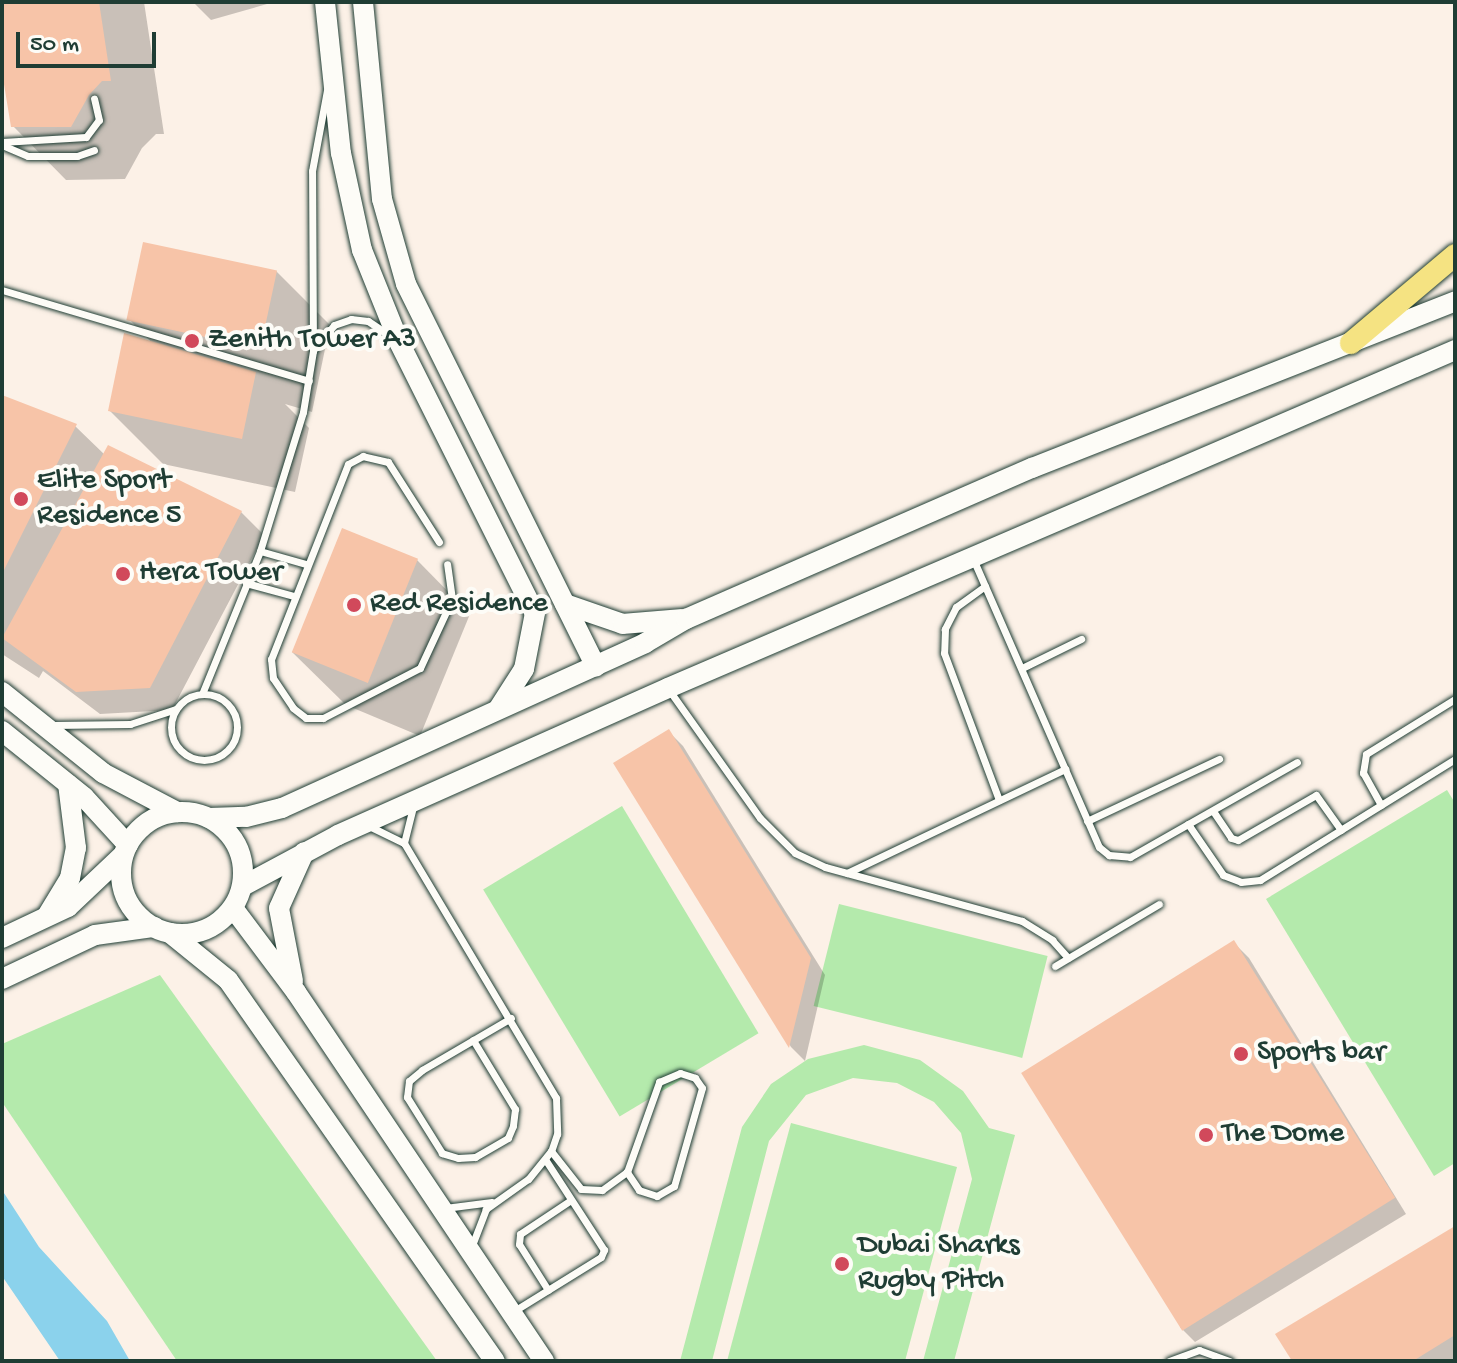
<!DOCTYPE html>
<html>
<head>
<meta charset="utf-8">
<style>
  body { margin:0 }
  #map { position:relative; width:1457px; height:1363px; overflow:hidden; background:#fcf1e7; font-family:"Gochi Hand",sans-serif }
  div>[style] { position:absolute }
  .green>* { inset:0; background:#b4eaac; transform-origin:0 0 }
  .water>* { inset:0; background:#8bd2ec }
  .shadow>* { inset:0; background:#0003 }
  .building>* { inset:0; background:#f7c4a8; transform-origin:0 0 }
  .roads { filter:drop-shadow(0 0 2px #1f3d34) drop-shadow(0 0 2px #1f3d34) }
  .lane>* { height:7px; margin:-3.5px; padding:0 3.5px; transform-origin:3.5px; border-radius:3.5px; background:#fdfcf7 }
  .lane>.ring { margin:-3.5px; padding:0; box-sizing:content-box; background:none; border:7px solid #fdfcf7; border-radius:50% }
  .secondary>* { height:20px; margin:-10px; padding:0 10px; transform-origin:10px; border-radius:10px; background:#fdfcf7 }
  .secondary>.ring { margin:-10px; padding:0; box-sizing:content-box; background:none; border:20px solid #fdfcf7; border-radius:50% }
  .primary>* { height:22px; margin:-11px; padding:0 11px; transform-origin:11px; border-radius:11px; background:#f5e382 }
  .dots>* { width:22px; height:22px; translate:-50% -50%; box-sizing:border-box; border:4px solid #fdfcf7; border-radius:50% }
  span { translate:-50% -50%; white-space:nowrap; text-align:center; line-height:1.15; -webkit-text-stroke:8px #fdfcf7; paint-order:stroke }
  .poi-label { font-size:30px; color:#1f3d34 }
  .left { translate:0 -50%; text-align:left }
  .frame { position:absolute; inset:0; border:4px solid #1f3d34; pointer-events:none }
  .scale { position:absolute; left:16px; top:32px; width:140px; height:36px; box-sizing:border-box; border:4px solid #1f3d34; border-top:0; padding-left:10px; font-size:24px; line-height:28px; white-space:nowrap; color:#1f3d34; -webkit-text-stroke:6px #fdfcf7; paint-order:stroke }
</style>
</head>
<body>
<div id="map">
  <div class="green">
    <div style="clip-path:polygon(1447px 790px,1455px 803px,1455px 1163px,1434px 1176px,1266px 899px)"></div>
    <div style="left:622px;top:806px;width:265px;height:162px;rotate:59deg"></div>
    <div style="left:839px;top:904px;width:215px;height:105px;rotate:14deg"></div>
    <div style="clip-path:polygon(160px 975px,437px 1361px,177px 1361px,2px 1102px,2px 1044px)"></div>
    <div style="clip-path:polygon(864px 1045px,920px 1060px,963px 1091px,989px 1128px,1015px 1135px,954px 1361px,923px 1361px,972px 1179px,961px 1133px,934px 1102px,897px 1083px,853px 1078px,806px 1095px,769px 1141px,712px 1361px,680px 1361px,742px 1127px,771px 1084px,808px 1059px)"></div>
    <div style="clip-path:polygon(791px 1123px,957px 1167px,905px 1361px,727px 1361px)"></div>
  </div>
  <div class="water">
    <div style="clip-path:polygon(2px 1190px,39px 1247px,107px 1321px,130px 1361px,60px 1361px,2px 1276px)"></div>
  </div>
  <div class="shadow">
    <div style="clip-path:polygon(2px 2px,144px 2px,164px 134px,156px 134px,142px 148px,125px 179px,66px 180px,13px 126px,2px 60px)"></div>
    <div style="clip-path:polygon(193px 2px,274px 2px,211px 20px)"></div>
    <div style="clip-path:polygon(276px 271px,330px 325px,312px 412px,285px 404px,309px 428px,295px 492px,163px 464px,110px 411px,153px 344px,129px 319px)"></div>
    <div style="clip-path:polygon(2px 398px,75px 426px,105px 455px,241px 512px,264px 535px,172px 710px,100px 714px,43px 671px,39px 678px,2px 654px)"></div>
    <div style="clip-path:polygon(417px 560px,470px 614px,420px 736px,346px 705px,292px 652px)"></div>
    <div style="clip-path:polygon(668px 731px,683px 746px,825px 975px,805px 1061px,791px 1047px,616px 763px)"></div>
    <div style="clip-path:polygon(1234px 943px,1249px 958px,1406px 1214px,1195px 1342px,1180px 1327px)"></div>
    <div style="clip-path:polygon(1455px 1228px,1455px 1359px,1294px 1361px)"></div>
  </div>
  <div class="building">
    <div style="clip-path:polygon(2px 2px,99px 2px,111px 81px,102px 81px,89px 95px,71px 127px,11px 127px,2px 72px)"></div>
    <div style="left:143px;top:242px;width:137px;height:80px;rotate:12deg"></div>
    <div style="clip-path:polygon(124px 333px,256px 372px,242px 439px,108px 411px)"></div>
    <div style="clip-path:polygon(2px 395px,77px 424px,2px 574px)"></div>
    <div style="clip-path:polygon(108px 445px,242px 511px,150px 688px,76px 692px,2px 638px)"></div>
    <div style="left:342px;top:528px;width:82px;height:134px;rotate:22deg"></div>
    <div style="clip-path:polygon(669px 729px,811px 958px,789px 1048px,613px 763px)"></div>
    <div style="left:1234px;top:940px;width:304px;height:251px;rotate:58deg"></div>
    <div style="clip-path:polygon(1455px 1226px,1455px 1335px,1413px 1361px,1292px 1361px,1275px 1334px)"></div>
  </div>
  <div class="roads">
    <div class="lane">
      <div style="left:2px;top:142px;width:84px;rotate:-3.4deg"></div>
      <div style="left:86px;top:137px;width:21px;rotate:-53deg"></div>
      <div style="left:99px;top:120px;width:22px;rotate:-103deg"></div>
      <div style="left:2px;top:145px;width:28px;rotate:23deg"></div>
      <div style="left:28px;top:156px;width:49px"></div>
      <div style="left:77px;top:156px;width:18px;rotate:-19deg"></div>
      <div style="left:2px;top:290px;width:320px;rotate:16.5deg"></div>
      <div style="left:314px;top:349px;width:31px;rotate:-50deg"></div>
      <div style="left:334px;top:325px;width:18px;rotate:-19deg"></div>
      <div style="left:351px;top:319px;width:17px;rotate:7deg"></div>
      <div style="left:368px;top:321px;width:25px;rotate:34deg"></div>
      <div style="left:439px;top:542px;width:95px;rotate:-122.5deg"></div>
      <div style="left:388px;top:462px;width:26px;rotate:-167deg"></div>
      <div style="left:363px;top:456px;width:17px;rotate:152deg"></div>
      <div style="left:348px;top:464px;width:210px;rotate:111.5deg"></div>
      <div style="left:271px;top:659px;width:19px;rotate:84deg"></div>
      <div style="left:273px;top:678px;width:36px;rotate:56deg"></div>
      <div style="left:293px;top:708px;width:16px;rotate:38deg"></div>
      <div style="left:306px;top:718px;width:17px"></div>
      <div style="left:323px;top:718px;width:109px;rotate:-27.3deg"></div>
      <div style="left:420px;top:668px;width:76px;rotate:-65.1deg"></div>
      <div style="left:452px;top:599px;width:35px;rotate:-98deg"></div>
      <div style="left:260px;top:551px;width:48px;rotate:15.8deg"></div>
      <div style="left:974px;top:561px;width:312px;rotate:66.4deg"></div>
      <div style="left:1099px;top:847px;width:13px;rotate:39deg"></div>
      <div style="left:1109px;top:855px;width:21px;rotate:5deg"></div>
      <div style="left:1130px;top:857px;width:192px;rotate:-29.6deg"></div>
      <div style="left:246px;top:583px;width:50px;rotate:15.2deg"></div>
      <div style="left:985px;top:586px;width:36px;rotate:144deg"></div>
      <div style="left:956px;top:607px;width:25px;rotate:117deg"></div>
      <div style="left:945px;top:629px;width:24px;rotate:92deg"></div>
      <div style="left:944px;top:653px;width:157px;rotate:69.5deg"></div>
      <div style="left:1022px;top:668px;width:66px;rotate:-26.2deg"></div>
      <div style="left:669px;top:690px;width:157px;rotate:54.6deg"></div>
      <div style="left:760px;top:818px;width:49px;rotate:45deg"></div>
      <div style="left:795px;top:853px;width:33px;rotate:25deg"></div>
      <div style="left:825px;top:867px;width:204px;rotate:15.3deg"></div>
      <div style="left:1022px;top:921px;width:36px;rotate:32deg"></div>
      <div style="left:1052px;top:940px;width:24px;rotate:48deg"></div>
      <div style="left:202px;top:694px;width:154px;rotate:-67.9deg"></div>
      <div style="left:260px;top:551px;width:145px;rotate:-72.8deg"></div>
      <div style="left:303px;top:412px;width:62px;rotate:-80.7deg"></div>
      <div style="left:313px;top:351px;width:180px;rotate:-90.3deg"></div>
      <div style="left:312px;top:171px;width:82px;rotate:-79.5deg"></div>
      <div class="ring" style="left:171px;top:694px;width:59px;height:59px"></div>
      <div style="left:53px;top:725px;width:77px;rotate:-0.7deg"></div>
      <div style="left:130px;top:724px;width:48px;rotate:-18.1deg"></div>
      <div style="left:1381px;top:805px;width:37px;rotate:-119deg"></div>
      <div style="left:1363px;top:773px;width:19px;rotate:-81deg"></div>
      <div style="left:1366px;top:754px;width:105px;rotate:-31.7deg"></div>
      <div style="left:1213px;top:811px;width:32px;rotate:56deg"></div>
      <div style="left:1231px;top:838px;width:7px;rotate:16deg"></div>
      <div style="left:1238px;top:840px;width:90px;rotate:-30deg"></div>
      <div style="left:1316px;top:795px;width:43px;rotate:54.5deg"></div>
      <div style="left:1087px;top:821px;width:146px;rotate:-25.2deg"></div>
      <div style="left:1188px;top:824px;width:62px;rotate:55.5deg"></div>
      <div style="left:1223px;top:875px;width:19px;rotate:21deg"></div>
      <div style="left:1241px;top:882px;width:19px;rotate:-6deg"></div>
      <div style="left:1260px;top:880px;width:229px;rotate:-31.8deg"></div>
      <div style="left:369px;top:826px;width:39px;rotate:26deg"></div>
      <div style="left:404px;top:843px;width:297px;rotate:59.2deg"></div>
      <div style="left:556px;top:1098px;width:36px;rotate:88deg"></div>
      <div style="left:557px;top:1134px;width:18px;rotate:109deg"></div>
      <div style="left:551px;top:1151px;width:36px;rotate:129deg"></div>
      <div style="left:528px;top:1179px;width:52px;rotate:144.5deg"></div>
      <div style="left:486px;top:1209px;width:40px;rotate:111deg"></div>
      <div style="left:404px;top:843px;width:38px;rotate:-76deg"></div>
      <div style="left:847px;top:873px;width:242px;rotate:-25.5deg"></div>
      <div style="left:1055px;top:966px;width:121px;rotate:-30.8deg"></div>
      <div style="left:473px;top:1040px;width:81px;rotate:58.7deg"></div>
      <div style="left:515px;top:1109px;width:17px;rotate:97deg"></div>
      <div style="left:513px;top:1126px;width:13px;rotate:113deg"></div>
      <div style="left:508px;top:1138px;width:38px;rotate:150deg"></div>
      <div style="left:475px;top:1157px;width:17px;rotate:177deg"></div>
      <div style="left:458px;top:1158px;width:17px;rotate:-163deg"></div>
      <div style="left:442px;top:1153px;width:66px;rotate:-122deg"></div>
      <div style="left:407px;top:1097px;width:16px;rotate:-83deg"></div>
      <div style="left:409px;top:1081px;width:17px;rotate:-40deg"></div>
      <div style="left:422px;top:1070px;width:103px;rotate:-30.3deg"></div>
      <div style="left:551px;top:1151px;width:48px;rotate:51.7deg"></div>
      <div style="left:581px;top:1189px;width:21px;rotate:3deg"></div>
      <div style="left:602px;top:1190px;width:31px;rotate:-36deg"></div>
      <div style="left:627px;top:1172px;width:96px;rotate:-70.4deg"></div>
      <div style="left:659px;top:1082px;width:23px;rotate:-23deg"></div>
      <div style="left:680px;top:1073px;width:16px;rotate:18deg"></div>
      <div style="left:695px;top:1078px;width:12px;rotate:55deg"></div>
      <div style="left:702px;top:1088px;width:102px;rotate:105.9deg"></div>
      <div style="left:674px;top:1186px;width:20px;rotate:150deg"></div>
      <div style="left:657px;top:1196px;width:19px;rotate:-162deg"></div>
      <div style="left:639px;top:1190px;width:22px;rotate:-124deg"></div>
      <div style="left:445px;top:1208px;width:47px;rotate:-7.3deg"></div>
      <div style="left:548px;top:1290px;width:54px;rotate:-122.2deg"></div>
      <div style="left:519px;top:1244px;width:10px;rotate:-84deg"></div>
      <div style="left:520px;top:1234px;width:61px;rotate:-33.7deg"></div>
      <div style="left:514px;top:1311px;width:102px;rotate:-31.8deg"></div>
      <div style="left:601px;top:1257px;width:8px;rotate:-67deg"></div>
      <div style="left:604px;top:1250px;width:108px;rotate:-123deg"></div>
      <div style="left:1169px;top:1361px;width:32px;rotate:-20deg"></div>
      <div style="left:1199px;top:1350px;width:33px;rotate:20deg"></div>
    </div>
    <div class="secondary">
      <div style="left:325px;top:2px;width:152px;rotate:84deg"></div>
      <div style="left:341px;top:153px;width:99px;rotate:77.8deg"></div>
      <div style="left:362px;top:250px;width:99px;rotate:68.1deg"></div>
      <div style="left:399px;top:342px;width:303px;rotate:63.4deg"></div>
      <div style="left:535px;top:613px;width:57px;rotate:101.1deg"></div>
      <div style="left:524px;top:669px;width:46px;rotate:122.7deg"></div>
      <div style="left:363px;top:2px;width:198px;rotate:84.5deg"></div>
      <div style="left:382px;top:199px;width:88px;rotate:74.2deg"></div>
      <div style="left:406px;top:284px;width:427px;rotate:63.6deg"></div>
      <div style="left:565px;top:604px;width:61px;rotate:19deg"></div>
      <div style="left:623px;top:624px;width:59px;rotate:-4.8deg"></div>
      <div style="left:2px;top:692px;width:129px;rotate:38.7deg"></div>
      <div style="left:103px;top:773px;width:84px;rotate:27.8deg"></div>
      <div style="left:2px;top:731px;width:105px;rotate:38.8deg"></div>
      <div style="left:84px;top:797px;width:65px;rotate:47.5deg"></div>
      <div class="ring" style="left:121px;top:812px;width:102px;height:102px"></div>
      <div style="left:209px;top:818px;width:37px;rotate:-2deg"></div>
      <div style="left:246px;top:817px;width:37px;rotate:-14deg"></div>
      <div style="left:282px;top:808px;width:399px;rotate:-24.4deg"></div>
      <div style="left:645px;top:643px;width:48px;rotate:-30.3deg"></div>
      <div style="left:686px;top:619px;width:378px;rotate:-23.6deg"></div>
      <div style="left:1032px;top:468px;width:455px;rotate:-21.5deg"></div>
      <div style="left:243px;top:886px;width:108px;rotate:-28.2deg"></div>
      <div style="left:338px;top:835px;width:361px;rotate:-24deg"></div>
      <div style="left:668px;top:688px;width:857px;rotate:-23.24deg"></div>
      <div style="left:233px;top:908px;width:105px;rotate:53.1deg"></div>
      <div style="left:296px;top:992px;width:445px;rotate:56.1deg"></div>
      <div style="left:47px;top:916px;width:44px;rotate:-58.8deg"></div>
      <div style="left:70px;top:878px;width:31px;rotate:-79deg"></div>
      <div style="left:76px;top:848px;width:64px;rotate:-97.1deg"></div>
      <div style="left:170px;top:933px;width:75px;rotate:39deg"></div>
      <div style="left:228px;top:980px;width:465px;rotate:55deg"></div>
      <div style="left:2px;top:938px;width:73px;rotate:-25.2deg"></div>
      <div style="left:68px;top:907px;width:76px;rotate:-43.4deg"></div>
      <div style="left:2px;top:979px;width:103px;rotate:-25.3deg"></div>
      <div style="left:95px;top:935px;width:60px;rotate:-7.7deg"></div>
      <div style="left:293px;top:981px;width:74px;rotate:-100.9deg"></div>
      <div style="left:279px;top:908px;width:61px;rotate:-65.9deg"></div>
    </div>
    <div class="primary">
      <div style="left:1351px;top:343px;width:136px;rotate:-40.2deg"></div>
    </div>
  </div>
  <div class="dots">
    <div style="left:192px;top:341px;background:#d1495b"></div>
    <div style="left:21px;top:499px;background:#d1495b"></div>
    <div style="left:123px;top:574px;background:#d1495b"></div>
    <div style="left:354px;top:605px;background:#d1495b"></div>
    <div style="left:1241px;top:1054px;background:#d1495b"></div>
    <div style="left:1206px;top:1135px;background:#d1495b"></div>
    <div style="left:842px;top:1264px;background:#d1495b"></div>
  </div>
  <div class="poi-label">
    <span class="left" style="left:208px;top:341px">Zenith Tower A3</span>
    <span class="left" style="left:37px;top:499px">Elite Sport<br>Residence 5</span>
    <span class="left" style="left:139px;top:574px">Hera Tower</span>
    <span class="left" style="left:370px;top:605px">Red Residence</span>
    <span class="left" style="left:1257px;top:1054px">Sports bar</span>
    <span class="left" style="left:1222px;top:1135px">The Dome</span>
    <span class="left" style="left:858px;top:1264px">Dubai Sharks<br>Rugby Pitch</span>
  </div>
  <div class="frame"></div>
  <div class="scale">50 m</div>
</div>
</body>
</html>
